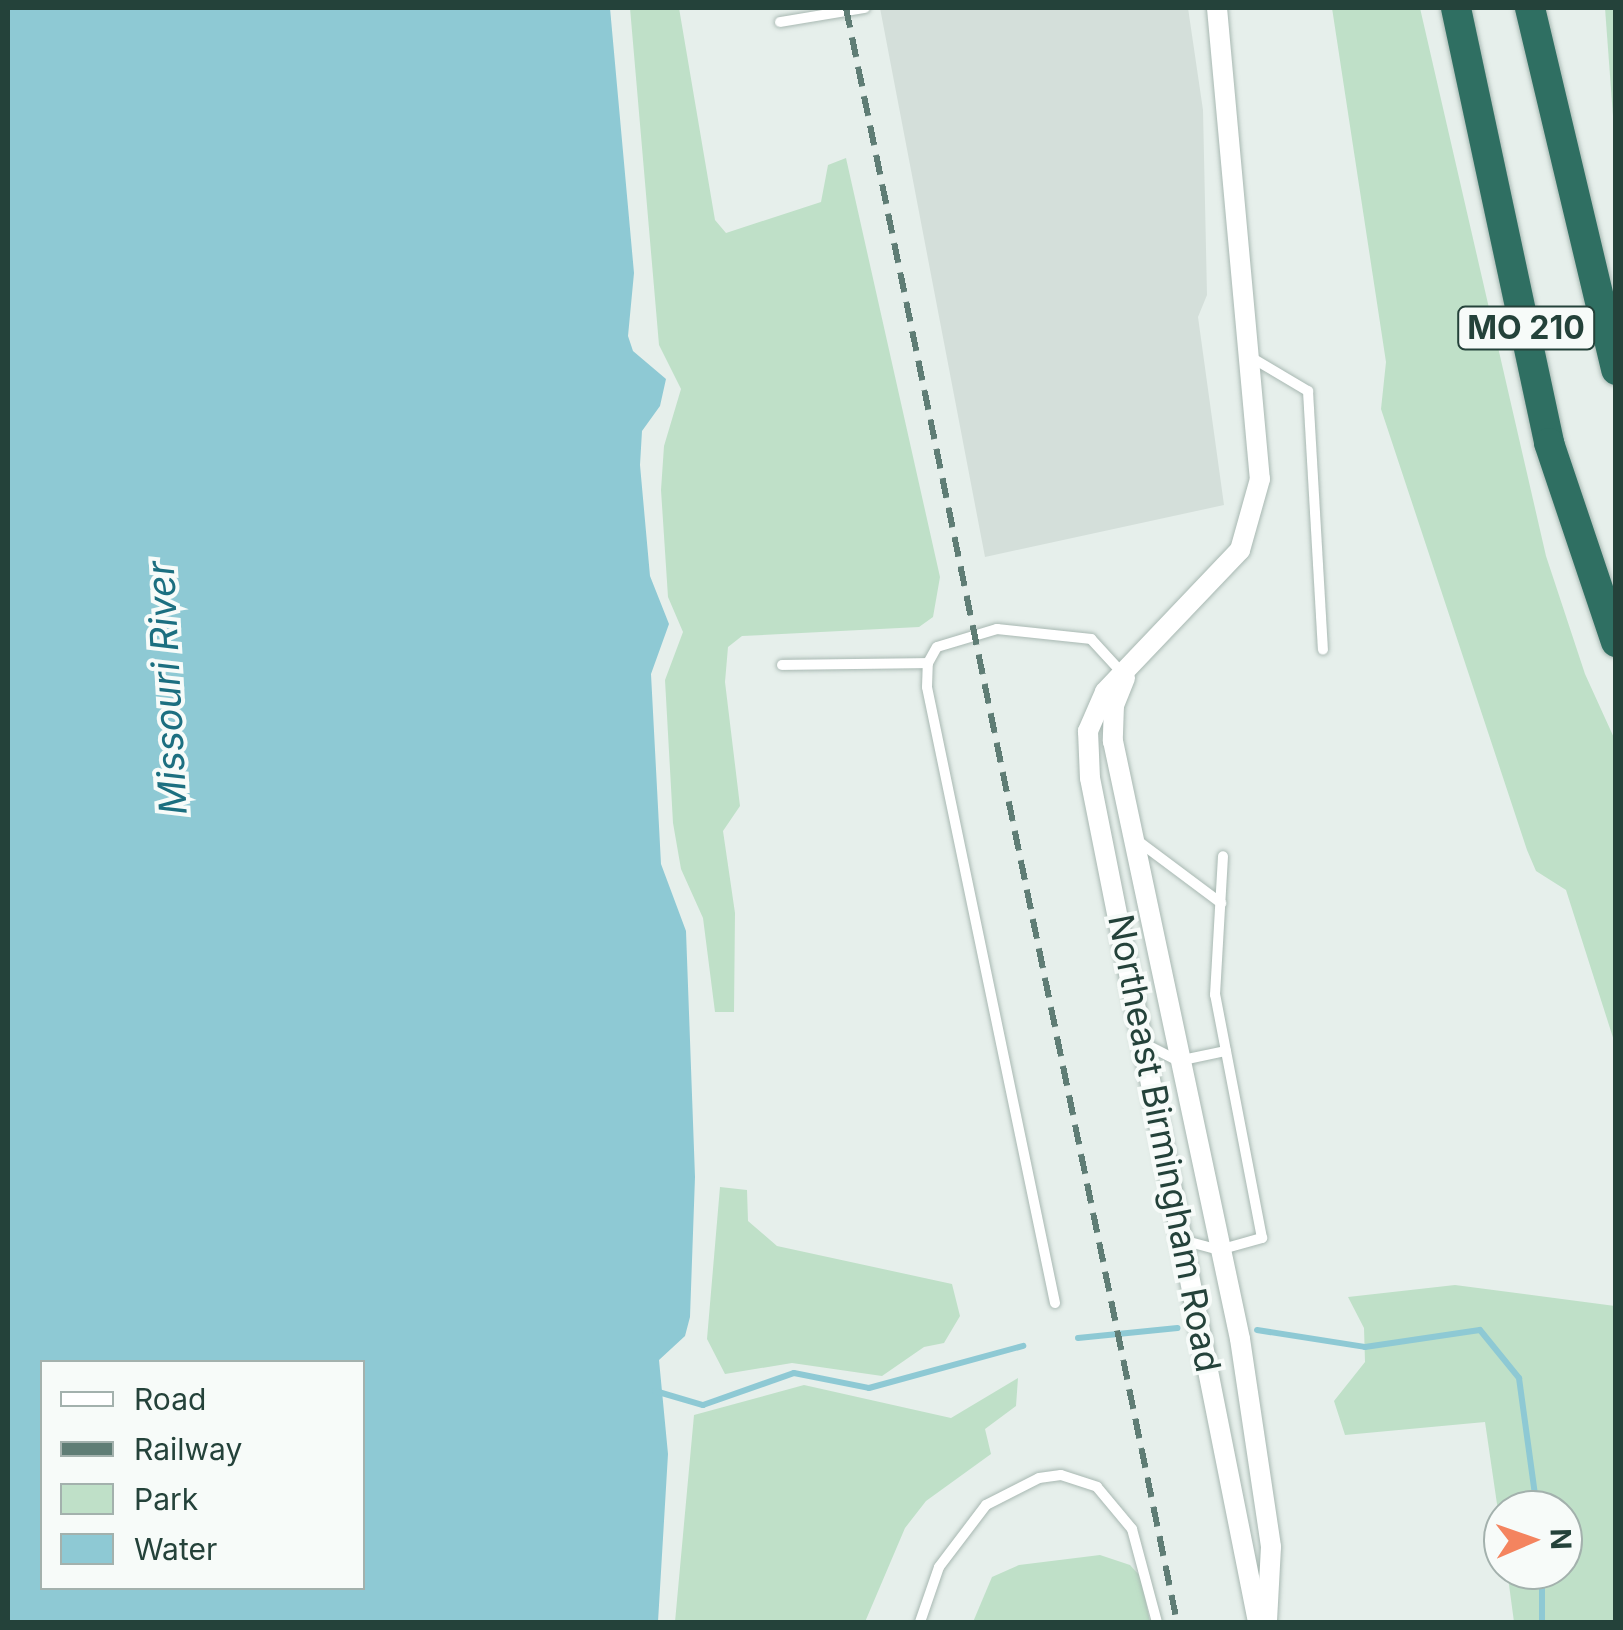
<!DOCTYPE html>
<html>
<head>
<meta charset="utf-8">
<style>
  body { margin:0 }
  #map { position:relative; width:1623px; height:1630px; overflow:hidden; background:#e6efeb; font-family:Inter,sans-serif }
  div>[style] { position:absolute }
  .built>* { inset:0; background:#d4dfda }
  .green>* { inset:0; background:#bfe0c8 }
  .water>* { inset:0; background:#8ec9d4 }
  .stream>* { height:6px; margin:-3px; padding:0 3px; transform-origin:3px; border-radius:3px; background:#8ec9d4 }
  .roads { filter:drop-shadow(0 0 2px #a8b8b2) drop-shadow(0 0 2px #a8b8b2) }
  .service>* { height:10px; margin:-5px; padding:0 5px; transform-origin:5px; border-radius:5px; background:#fff }
  .minor>* { height:20px; margin:-10px; padding:0 10px; transform-origin:10px; border-radius:10px; background:#fff }
  .motorway>* { height:30px; margin:-15px; padding:0 15px; transform-origin:15px; border-radius:15px; background:#2f6f62 }
  .rail>* { height:6px; margin-top:-3px; transform-origin:0; background:repeating-linear-gradient(90deg,#5f7d75 0 20px,transparent 0 30px) }
  span { translate:-50% -50%; white-space:nowrap; text-align:center; line-height:1.15; -webkit-text-stroke:8px #f7fbf9; paint-order:stroke }
  .shield-label span { padding:2px 8px; background:#f7fbf9; border:2px solid; border-radius:8px; -webkit-text-stroke-width:0 }
  .shield-label { font-size:32px; color:#24423a; font-weight:700 }
  .street-label { font-size:35px; color:#24423a }
  .water-label { font-size:38px; color:#1c6f80; font-style:italic }
  .frame { position:absolute; inset:0; border:10px solid #24423a; pointer-events:none }
  .legend { position:absolute; left:40px; top:1360px; width:325px; height:230px; box-sizing:border-box; background:#f7fbf9; border:2px solid #a3b1ad; margin:0; padding:12px 18px; list-style:none; font-size:30px; color:#24423a }
  .legend li { display:flex; align-items:center; gap:20px; height:50px }
  .legend b { width:50px; border:2px solid #a3b1ad }
  .north { position:absolute; left:1483px; top:1490px; width:100px; height:100px; box-sizing:border-box; background:#f7fbf9; border:2px solid #a3b1ad; border-radius:50%; rotate:88deg; font-size:28px; font-weight:700; line-height:40px; text-align:center; color:#24423a }
  .north::after { content:''; display:block; margin:auto; width:35px; height:45px; background:#f4845f; clip-path:polygon(50% 0,100% 100%,50% 72%,0 100%) }
</style>
</head>
<body>
<div id="map">
  <div class="built">
    <div style="clip-path:polygon(880px 8px,1188px 8px,1203px 110px,1207px 295px,1198px 317px,1224px 505px,985px 557px)"></div>
  </div>
  <div class="green">
    <div style="clip-path:polygon(630px 8px,679px 8px,715px 220px,726px 233px,821px 202px,828px 165px,846px 158px,940px 577px,933px 617px,919px 627px,742px 636px,728px 647px,725px 682px,740px 806px,723px 831px,735px 913px,734px 1012px,715px 1012px,703px 918px,681px 869px,673px 823px,665px 680px,683px 632px,668px 597px,661px 490px,664px 446px,681px 389px,659px 345px)"></div>
    <div style="clip-path:polygon(1332px 8px,1420px 8px,1546px 556px,1585px 674px,1615px 740px,1615px 1044px,1566px 890px,1536px 871px,1527px 850px,1381px 409px,1386px 362px)"></div>
    <div style="clip-path:polygon(1605px 8px,1615px 8px,1615px 143px)"></div>
    <div style="clip-path:polygon(720px 1187px,747px 1190px,748px 1221px,777px 1246px,952px 1284px,960px 1316px,944px 1343px,924px 1347px,882px 1376px,792px 1363px,725px 1374px,707px 1339px)"></div>
    <div style="clip-path:polygon(1455px 1285px,1615px 1306px,1615px 1622px,1514px 1622px,1507px 1570px,1563px 1570px,1563px 1510px,1503px 1510px,1503px 1545px,1485px 1422px,1345px 1435px,1334px 1401px,1365px 1362px,1364px 1328px,1348px 1297px)"></div>
    <div style="clip-path:polygon(1018px 1378px,1016px 1406px,985px 1429px,991px 1454px,926px 1501px,905px 1528px,865px 1622px,675px 1622px,694px 1415px,804px 1385px,951px 1418px)"></div>
    <div style="clip-path:polygon(1100px 1555px,1130px 1565px,1141px 1577px,1150px 1622px,973px 1622px,992px 1577px,1019px 1565px)"></div>
  </div>
  <div class="water">
    <div style="clip-path:polygon(evenodd,8px 8px,610px 8px,634px 273px,628px 336px,633px 351px,666px 379px,660px 406px,642px 431px,640px 465px,650px 576px,669px 624px,651px 674px,661px 864px,686px 931px,695px 1177px,690px 1317px,685px 1336px,659px 1360px,668px 1454px,658px 1622px,8px 1622px,8px 8px,42px 1362px,362px 1362px,362px 1588px,42px 1588px,42px 1362px)"></div>
  </div>
  <div class="stream">
    <div style="left:1257px;top:1330px;width:109px;rotate:8.9deg"></div>
    <div style="left:1365px;top:1347px;width:116px;rotate:-8.4deg"></div>
    <div style="left:1480px;top:1330px;width:62px;rotate:50.9deg"></div>
    <div style="left:1519px;top:1378px;width:133px;rotate:82.2deg"></div>
    <div style="left:1078px;top:1338px;width:100px;rotate:-5.7deg"></div>
    <div style="left:655px;top:1391px;width:50px;rotate:16.3deg"></div>
    <div style="left:703px;top:1405px;width:96px;rotate:-19.4deg"></div>
    <div style="left:794px;top:1373px;width:76px;rotate:11.3deg"></div>
    <div style="left:869px;top:1388px;width:160px;rotate:-15.3deg"></div>
    <div style="left:1542px;top:1622px;width:52px;rotate:-90deg"></div>
  </div>
  <div class="roads">
    <div class="service">
      <div style="left:780px;top:22px;width:86px;rotate:-9.4deg"></div>
      <div style="left:1254px;top:359px;width:63px;rotate:30.7deg"></div>
      <div style="left:1308px;top:391px;width:259px;rotate:86.7deg"></div>
      <div style="left:782px;top:665px;width:146px;rotate:-0.8deg"></div>
      <div style="left:1138px;top:841px;width:104px;rotate:36.8deg"></div>
      <div style="left:1145px;top:1044px;width:37px;rotate:27deg"></div>
      <div style="left:1178px;top:1061px;width:49px;rotate:-11.8deg"></div>
      <div style="left:1186px;top:1241px;width:34px;rotate:15deg"></div>
      <div style="left:1219px;top:1250px;width:45px;rotate:-15.6deg"></div>
      <div style="left:1262px;top:1238px;width:248px;rotate:-100.9deg"></div>
      <div style="left:1215px;top:995px;width:139px;rotate:-86.7deg"></div>
      <div style="left:1055px;top:1303px;width:629px;rotate:-101.74deg"></div>
      <div style="left:927px;top:687px;width:24px;rotate:-88deg"></div>
      <div style="left:928px;top:663px;width:18px;rotate:-61deg"></div>
      <div style="left:937px;top:647px;width:63px;rotate:-16.7deg"></div>
      <div style="left:997px;top:629px;width:95px;rotate:6.1deg"></div>
      <div style="left:1091px;top:639px;width:50px;rotate:47.4deg"></div>
      <div style="left:920px;top:1622px;width:58px;rotate:-70.9deg"></div>
      <div style="left:939px;top:1567px;width:78px;rotate:-52.8deg"></div>
      <div style="left:986px;top:1505px;width:59px;rotate:-27deg"></div>
      <div style="left:1039px;top:1478px;width:22px;rotate:-8deg"></div>
      <div style="left:1061px;top:1475px;width:38px;rotate:18deg"></div>
      <div style="left:1097px;top:1487px;width:55px;rotate:50.2deg"></div>
      <div style="left:1132px;top:1529px;width:96px;rotate:75deg"></div>
    </div>
    <div class="minor">
      <div style="left:1217px;top:8px;width:473px;rotate:84.8deg"></div>
      <div style="left:1260px;top:479px;width:74px;rotate:105.7deg"></div>
      <div style="left:1240px;top:550px;width:196px;rotate:133.6deg"></div>
      <div style="left:1105px;top:692px;width:43px;rotate:113.6deg"></div>
      <div style="left:1088px;top:731px;width:47px;rotate:87.6deg"></div>
      <div style="left:1090px;top:778px;width:861px;rotate:78.74deg"></div>
      <div style="left:1125px;top:678px;width:29px;rotate:112deg"></div>
      <div style="left:1114px;top:705px;width:36px;rotate:92deg"></div>
      <div style="left:1113px;top:741px;width:611px;rotate:78.01deg"></div>
      <div style="left:1240px;top:1339px;width:210px;rotate:81.5deg"></div>
      <div style="left:1271px;top:1547px;width:75px;rotate:93.1deg"></div>
    </div>
    <div class="motorway">
      <div style="left:1456px;top:8px;width:445px;rotate:77.9deg"></div>
      <div style="left:1549px;top:443px;width:210px;rotate:71.4deg"></div>
      <div style="left:1530px;top:8px;width:372px;rotate:76.6deg"></div>
    </div>
  </div>
  <div class="rail">
    <div style="left:846px;top:8px;width:1648px;rotate:78.41deg"></div>
  </div>
  <div class="shield-label">
    <span style="left:1526px;top:328px">MO 210</span>
  </div>
  <div class="street-label">
    <span style="left:1165px;top:1143px;rotate:79deg">Northeast Birmingham Road</span>
  </div>
  <div class="water-label">
    <span style="left:167px;top:688px;rotate:-93deg">Missouri River</span>
  </div>
  <div class="frame"></div>
  <ul class="legend">
  <li><b style="height:12px;background:#fff"></b>Road</li>
  <li><b style="height:12px;background:#5f7d75"></b>Railway</li>
  <li><b style="height:28px;background:#bfe0c8"></b>Park</li>
  <li><b style="height:28px;background:#8ec9d4"></b>Water</li>
  </ul>
  <div class="north">N</div>
</div>
</body>
</html>
